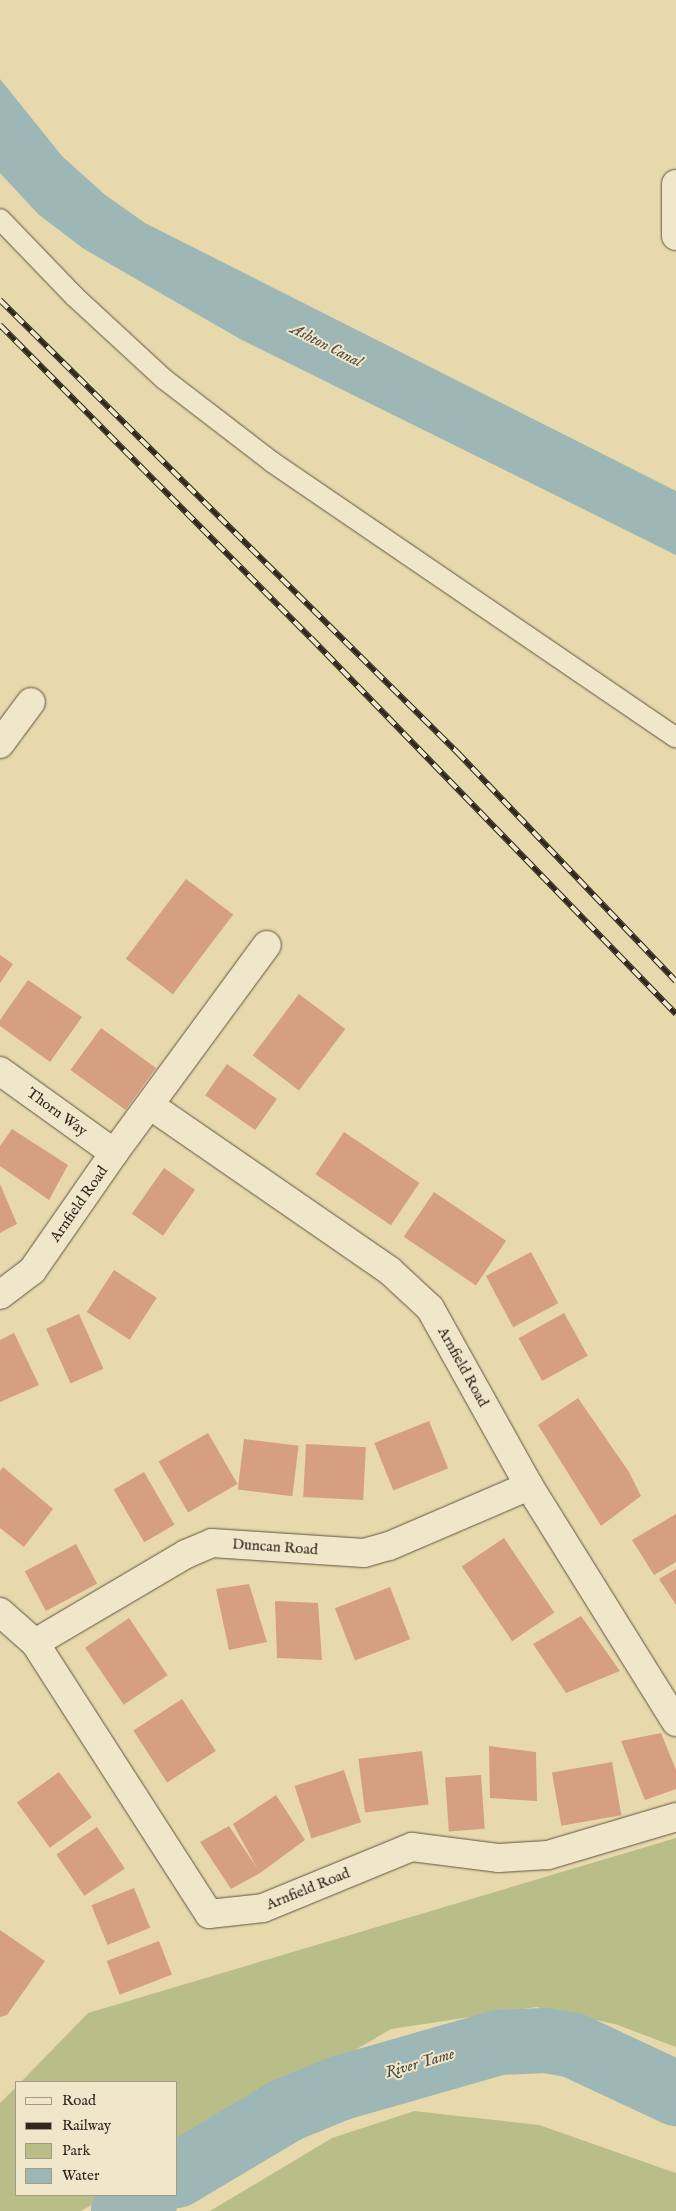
<!DOCTYPE html>
<html>
<head>
<meta charset="utf-8">
<style>
  body { margin:0 }
  #map { position:relative; width:676px; height:2211px; overflow:hidden; background:#e8d9ac; font-family:"IM FELL English",serif }
  div>[style] { position:absolute }
  .green>* { inset:0; background:#b9be88 }
  .water>* { inset:0; background:#9cb7b5 }
  .river>* { height:65px; margin:-32.5px; padding:0 32.5px; transform-origin:32.5px; border-radius:32.5px; background:#9cb7b5 }
  .building>* { inset:0; background:#d69f81; transform-origin:0 0 }
  .roads { filter:drop-shadow(0 0 1px #5f5442) drop-shadow(0 0 1px #5f5442) }
  .lane>* { height:20px; margin:-10px; padding:0 10px; transform-origin:10px; border-radius:10px; background:#f0e6c9 }
  .street>* { height:28px; margin:-14px; padding:0 14px; transform-origin:14px; border-radius:14px; background:#f0e6c9 }
  .rail>* { height:5.5px; margin-top:-2.75px; transform-origin:0; background:repeating-linear-gradient(90deg,#f0e6c9 0 11px,#31271f 0 22px); box-sizing:border-box; border-block:1px solid #31271f }
  span { translate:-50% -50%; white-space:nowrap; text-align:center; line-height:1.15; -webkit-text-stroke:4px #f0e6c9; paint-order:stroke }
  .street-label { font-size:15px; color:#31271f }
  .water-label { font-size:16px; color:#4c4b44; font-style:italic }
  .legend { position:absolute; left:15px; top:2081px; width:162px; height:115px; box-sizing:border-box; background:#f0e6c9; border:1px solid #a49a85; margin:0; padding:6px 9px; list-style:none; font-size:15px; color:#31271f }
  .legend li { display:flex; align-items:center; gap:10px; height:25px }
  .legend b { width:25px; border:1px solid #a49a85 }
</style>
</head>
<body>
<div id="map">
  <div class="green">
    <div style="clip-path:polygon(676px 1838px,676px 2047px,615px 2024px,536px 2007px,391px 2029px,176px 2155px,176px 2082px,21px 2082px,88px 2013px)"></div>
    <div style="clip-path:polygon(16px 2087px,16px 2195px,109px 2195px,81px 2211px,0 2211px,0 2103px)"></div>
    <div style="clip-path:polygon(414px 2111px,539px 2125px,676px 2173px,676px 2211px,210px 2211px,332px 2138px)"></div>
  </div>
  <div class="water">
    <div style="clip-path:polygon(0 79px,62px 156px,104px 194px,145px 223px,676px 491px,676px 555px,240px 339px,84px 249px,38px 214px,0 173px)"></div>
  </div>
  <div class="river">
    <div style="left:176px;top:2175px;width:127px;rotate:-30.8deg"></div>
    <div style="left:285px;top:2110px;width:57px;rotate:-22.5deg"></div>
    <div style="left:338px;top:2088px;width:166px;rotate:-16deg"></div>
    <div style="left:498px;top:2042px;width:47px;rotate:-2.4deg"></div>
    <div style="left:545px;top:2040px;width:28px;rotate:10deg"></div>
    <div style="left:573px;top:2045px;width:114px;rotate:25deg"></div>
    <div style="left:123px;top:2211px;width:29px;rotate:-34deg"></div>
  </div>
  <div class="building">
    <div style="left:186px;top:879px;width:59px;height:100px;rotate:37deg"></div>
    <div style="clip-path:polygon(0 955px,13px 964px,0 983px)"></div>
    <div style="clip-path:polygon(28px 980px,82px 1017px,50px 1062px,0 1026px,0 1020px)"></div>
    <div style="left:299px;top:994px;width:58px;height:77px;rotate:37deg"></div>
    <div style="left:101px;top:1028px;width:68px;height:52px;rotate:36deg"></div>
    <div style="left:227px;top:1064px;width:61px;height:38px;rotate:35deg"></div>
    <div style="clip-path:polygon(12px 1129px,68px 1165px,49px 1200px,0 1166px,0 1146px)"></div>
    <div style="left:344px;top:1132px;width:91px;height:51px;rotate:34deg"></div>
    <div style="left:164px;top:1168px;width:38px;height:56px;rotate:35deg"></div>
    <div style="clip-path:polygon(0 1184px,17px 1224px,0 1233px)"></div>
    <div style="left:434px;top:1192px;width:87px;height:54px;rotate:34deg"></div>
    <div style="left:531px;top:1252px;width:58px;height:51px;rotate:62deg"></div>
    <div style="left:114px;top:1270px;width:51px;height:50px;rotate:33deg"></div>
    <div style="left:564px;top:1313px;width:49px;height:52px;rotate:61deg"></div>
    <div style="left:79px;top:1314px;width:60px;height:36px;rotate:66deg"></div>
    <div style="clip-path:polygon(14px 1333px,39px 1385px,0 1402px,0 1340px)"></div>
    <div style="clip-path:polygon(578px 1398px,629px 1472px,641px 1496px,601px 1526px,538px 1425px)"></div>
    <div style="left:429px;top:1421px;width:51px;height:59px;rotate:68deg"></div>
    <div style="left:208px;top:1433px;width:59px;height:57px;rotate:60deg"></div>
    <div style="left:244px;top:1439px;width:55px;height:51px;rotate:7deg"></div>
    <div style="left:306px;top:1444px;width:60px;height:53px;rotate:3deg"></div>
    <div style="clip-path:polygon(3px 1467px,53px 1509px,24px 1547px,0 1528px,0 1471px)"></div>
    <div style="left:144px;top:1472px;width:61px;height:35px;rotate:60deg"></div>
    <div style="clip-path:polygon(676px 1514px,676px 1562px,654px 1575px,632px 1540px)"></div>
    <div style="left:504px;top:1538px;width:90px;height:51px;rotate:56deg"></div>
    <div style="left:76px;top:1544px;width:45px;height:58px;rotate:62deg"></div>
    <div style="clip-path:polygon(676px 1569px,676px 1605px,659px 1579px)"></div>
    <div style="clip-path:polygon(249px 1584px,267px 1642px,229px 1650px,216px 1589px)"></div>
    <div style="left:390px;top:1587px;width:56px;height:59px;rotate:69deg"></div>
    <div style="clip-path:polygon(275px 1601px,318px 1603px,322px 1660px,277px 1658px)"></div>
    <div style="clip-path:polygon(581px 1616px,620px 1671px,566px 1693px,533px 1644px)"></div>
    <div style="left:129px;top:1618px;width:69px;height:53px;rotate:56deg"></div>
    <div style="left:182px;top:1699px;width:62px;height:58px;rotate:57deg"></div>
    <div style="clip-path:polygon(661px 1733px,676px 1770px,676px 1789px,645px 1800px,621px 1741px)"></div>
    <div style="clip-path:polygon(489px 1746px,536px 1752px,537px 1801px,490px 1798px)"></div>
    <div style="left:422px;top:1751px;width:54px;height:64px;rotate:83deg"></div>
    <div style="left:612px;top:1762px;width:54px;height:61px;rotate:80deg"></div>
    <div style="left:344px;top:1770px;width:55px;height:52px;rotate:72deg"></div>
    <div style="left:59px;top:1772px;width:56px;height:52px;rotate:54deg"></div>
    <div style="left:481px;top:1775px;width:54px;height:36px;rotate:86deg"></div>
    <div style="clip-path:polygon(276px 1795px,305px 1840px,260px 1873px,231px 1889px,200px 1842px,229px 1826px,257px 1868px,233px 1824px)"></div>
    <div style="left:97px;top:1827px;width:50px;height:49px;rotate:56deg"></div>
    <div style="left:134px;top:1888px;width:43px;height:46px;rotate:68deg"></div>
    <div style="clip-path:polygon(0 1930px,45px 1961px,7px 2015px,0 2017px)"></div>
    <div style="left:159px;top:1941px;width:36px;height:56px;rotate:69deg"></div>
  </div>
  <div class="roads">
    <div class="lane">
      <div style="left:0;top:219px;width:107px;rotate:46.1deg"></div>
      <div style="left:74px;top:296px;width:122px;rotate:42.7deg"></div>
      <div style="left:164px;top:379px;width:136px;rotate:37.5deg"></div>
      <div style="left:272px;top:462px;width:489px;rotate:34.3deg"></div>
    </div>
    <div class="street">
      <div style="left:676px;top:184px;width:52px;rotate:90deg"></div>
      <div style="left:0;top:744px;width:52px;rotate:-53.6deg"></div>
      <div style="left:0;top:1071px;width:140px;rotate:35.7deg"></div>
      <div style="left:151px;top:1106px;width:290px;rotate:34.6deg"></div>
      <div style="left:390px;top:1271px;width:54px;rotate:42.8deg"></div>
      <div style="left:430px;top:1308px;width:204px;rotate:60.9deg"></div>
      <div style="left:529px;top:1486px;width:278px;rotate:58.1deg"></div>
      <div style="left:0;top:1295px;width:40px;rotate:-37deg"></div>
      <div style="left:32px;top:1271px;width:144px;rotate:-55.2deg"></div>
      <div style="left:114px;top:1153px;width:258px;rotate:-53.7deg"></div>
      <div style="left:0;top:1612px;width:47px;rotate:41.5deg"></div>
      <div style="left:35px;top:1643px;width:322px;rotate:57.3deg"></div>
      <div style="left:209px;top:1914px;width:54px;rotate:-6.3deg"></div>
      <div style="left:263px;top:1908px;width:161px;rotate:-22.3deg"></div>
      <div style="left:412px;top:1847px;width:88px;rotate:7.2deg"></div>
      <div style="left:499px;top:1858px;width:49px;rotate:-3.5deg"></div>
      <div style="left:548px;top:1855px;width:134px;rotate:-16.5deg"></div>
      <div style="left:35px;top:1643px;width:175px;rotate:-30.5deg"></div>
      <div style="left:186px;top:1554px;width:28px;rotate:-23deg"></div>
      <div style="left:212px;top:1543px;width:152px;rotate:3.8deg"></div>
      <div style="left:364px;top:1553px;width:26px;rotate:-16deg"></div>
      <div style="left:389px;top:1546px;width:152px;rotate:-23.2deg"></div>
    </div>
  </div>
  <div class="rail">
    <div style="left:0;top:300px;width:643px;rotate:44.68deg"></div>
    <div style="left:457px;top:752px;width:317px;rotate:46.3deg"></div>
    <div style="left:0;top:325px;width:441px;rotate:45.2deg"></div>
    <div style="left:311px;top:638px;width:524px;rotate:45.85deg"></div>
  </div>
  <div class="street-label">
    <span style="left:57px;top:1112px;rotate:36deg">Thorn Way</span>
    <span style="left:79px;top:1204px;rotate:-55deg">Arnfield Road</span>
    <span style="left:463px;top:1367px;rotate:61deg">Arnfield Road</span>
    <span style="left:275px;top:1547px;rotate:4deg">Duncan Road</span>
    <span style="left:308px;top:1889px;rotate:-22deg">Arnfield Road</span>
  </div>
  <div class="water-label">
    <span style="left:326px;top:346px;rotate:27deg">Ashton Canal</span>
    <span style="left:420px;top:2064px;rotate:-16deg">River Tame</span>
  </div>
  <ul class="legend">
  <li><b style="height:6px;background:#f0e6c9"></b>Road</li>
  <li><b style="height:6px;background:#31271f"></b>Railway</li>
  <li><b style="height:14px;background:#b9be88"></b>Park</li>
  <li><b style="height:14px;background:#9cb7b5"></b>Water</li>
  </ul>
</div>
</body>
</html>
